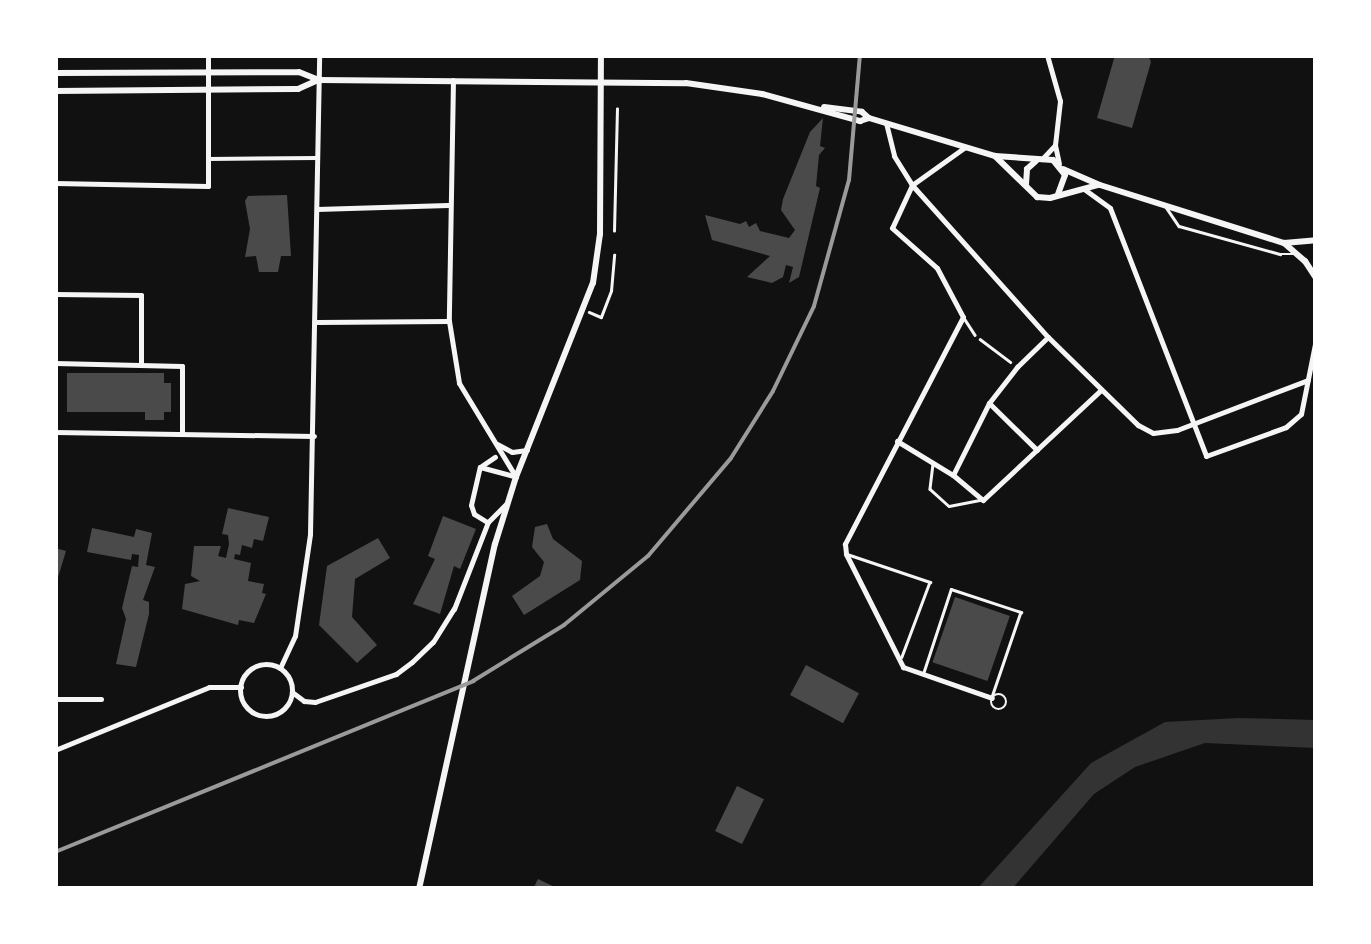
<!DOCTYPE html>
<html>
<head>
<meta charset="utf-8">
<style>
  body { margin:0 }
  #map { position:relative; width:1371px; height:944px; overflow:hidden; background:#111; font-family:"Public Sans",sans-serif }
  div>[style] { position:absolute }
  .water>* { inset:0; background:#333 }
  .building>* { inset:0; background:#4a4a4a; transform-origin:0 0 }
  .path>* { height:2.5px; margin:-1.25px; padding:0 1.25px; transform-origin:1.25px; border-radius:1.25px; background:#f5f5f5 }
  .service>* { height:2.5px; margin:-1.25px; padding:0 1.25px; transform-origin:1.25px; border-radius:1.25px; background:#f5f5f5 }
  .service>.ring { margin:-1.25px; padding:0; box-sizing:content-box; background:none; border:2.5px solid #f5f5f5; border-radius:50% }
  .pedestrian>* { height:4px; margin:-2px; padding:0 2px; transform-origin:2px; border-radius:2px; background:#f5f5f5 }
  .minor>* { height:5px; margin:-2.5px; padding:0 2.5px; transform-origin:2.5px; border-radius:2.5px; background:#f5f5f5 }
  .minor>.ring { margin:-2.5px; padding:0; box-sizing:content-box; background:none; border:5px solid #f5f5f5; border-radius:50% }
  .tertiary>* { height:6px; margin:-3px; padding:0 3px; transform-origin:3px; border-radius:3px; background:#f5f5f5 }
  .rail>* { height:4px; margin:-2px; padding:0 2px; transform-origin:2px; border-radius:2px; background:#9a9a9a }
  span { translate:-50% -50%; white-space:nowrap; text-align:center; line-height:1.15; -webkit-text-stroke:8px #fff; paint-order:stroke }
  .frame { position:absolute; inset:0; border:58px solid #fff; pointer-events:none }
</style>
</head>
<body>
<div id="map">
  <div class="water">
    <div style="clip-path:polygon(1238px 718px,1316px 720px,1316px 748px,1205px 743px,1135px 767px,1094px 794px,1012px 889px,977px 889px,1091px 763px,1165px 722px)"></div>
  </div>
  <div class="building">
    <div style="clip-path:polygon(1115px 55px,1148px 55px,1151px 62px,1132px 128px,1097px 118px)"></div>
    <div style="clip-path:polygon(823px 118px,820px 146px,825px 148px,819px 155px,816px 186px,820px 188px,799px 277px,789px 283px,793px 267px,786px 265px,783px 277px,772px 283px,747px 277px,770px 256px,712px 240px,705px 215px,740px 224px,746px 221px,749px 227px,756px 223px,760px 231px,789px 238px,795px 230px,781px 210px,783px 199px,810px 132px)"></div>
    <div style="clip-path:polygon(287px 195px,291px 256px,281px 256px,278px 272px,259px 272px,256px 256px,245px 257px,250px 229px,245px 201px,248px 196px)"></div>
    <div style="clip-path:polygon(67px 373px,164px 373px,164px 383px,171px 383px,171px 412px,164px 412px,164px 420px,145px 420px,145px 412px,67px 412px)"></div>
    <div style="clip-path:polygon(228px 508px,269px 517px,263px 541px,254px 539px,252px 548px,242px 545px,240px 555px,235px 554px,234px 559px,251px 563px,248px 581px,264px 584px,262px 593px,266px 594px,254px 623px,239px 620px,238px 625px,182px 609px,185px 584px,200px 581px,191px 576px,194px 546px,221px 546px,218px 556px,226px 558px,229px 544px,228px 535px,222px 534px)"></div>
    <div style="clip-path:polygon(443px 516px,476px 529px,460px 569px,454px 566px,440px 614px,413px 604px,435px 559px,428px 556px)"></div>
    <div style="clip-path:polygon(547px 524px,553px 539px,582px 561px,580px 580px,524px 615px,512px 596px,540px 576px,544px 562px,532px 547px,535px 527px)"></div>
    <div style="clip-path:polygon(92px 528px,134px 537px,136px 529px,152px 533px,146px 565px,155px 567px,143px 600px,149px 602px,149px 614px,136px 667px,116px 664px,126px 619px,122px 608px,132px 566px,138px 567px,139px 555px,132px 554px,131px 560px,87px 552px)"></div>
    <div style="clip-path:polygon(378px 538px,390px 558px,355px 579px,352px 617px,377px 645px,357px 663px,319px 625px,327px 566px)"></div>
    <div style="clip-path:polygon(55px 548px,66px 551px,56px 584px,55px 584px)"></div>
    <div style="left:955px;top:597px;width:58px;height:69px;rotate:19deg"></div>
    <div style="left:806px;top:665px;width:60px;height:34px;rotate:28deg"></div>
    <div style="left:737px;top:786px;width:30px;height:50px;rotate:26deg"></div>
    <div style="clip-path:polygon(538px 879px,559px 889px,533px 889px)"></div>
  </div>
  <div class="path">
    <div style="left:614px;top:231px;width:122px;rotate:-88.6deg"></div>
    <div style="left:589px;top:312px;width:13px;rotate:23deg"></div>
    <div style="left:601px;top:317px;width:28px;rotate:-69deg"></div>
    <div style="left:611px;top:291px;width:36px;rotate:-85deg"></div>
    <div style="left:980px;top:339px;width:38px;rotate:37deg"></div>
  </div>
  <div class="service">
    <div style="left:1166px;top:207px;width:23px;rotate:56deg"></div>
    <div style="left:1179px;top:226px;width:105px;rotate:15.5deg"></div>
    <div style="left:1280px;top:254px;width:15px"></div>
    <div style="left:964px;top:318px;width:20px;rotate:57deg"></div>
    <div style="left:933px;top:464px;width:25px;rotate:97deg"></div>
    <div style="left:930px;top:489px;width:25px;rotate:42deg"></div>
    <div style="left:949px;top:506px;width:32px;rotate:-11deg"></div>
    <div style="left:847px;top:554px;width:88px;rotate:18.6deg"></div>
    <div style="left:930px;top:582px;width:80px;rotate:110.5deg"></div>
    <div style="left:923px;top:674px;width:89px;rotate:-71.8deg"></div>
    <div style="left:951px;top:589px;width:74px;rotate:18.2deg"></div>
    <div style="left:1021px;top:612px;width:90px;rotate:108.8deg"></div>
    <div class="ring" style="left:991px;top:694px;width:13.5px;height:13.5px"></div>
  </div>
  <div class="pedestrian">
    <div style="left:208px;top:159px;width:110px;rotate:-0.5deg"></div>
  </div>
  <div class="minor">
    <div style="left:1047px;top:55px;width:48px;rotate:74.2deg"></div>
    <div style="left:1060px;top:101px;width:44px;rotate:96.5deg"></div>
    <div style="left:1055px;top:145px;width:19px;rotate:78deg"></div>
    <div style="left:453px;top:80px;width:241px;rotate:91deg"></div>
    <div style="left:449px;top:321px;width:63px;rotate:80.8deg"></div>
    <div style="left:459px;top:383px;width:110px;rotate:58.8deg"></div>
    <div style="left:886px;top:123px;width:34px;rotate:76deg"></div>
    <div style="left:894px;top:156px;width:34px;rotate:58deg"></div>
    <div style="left:912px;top:185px;width:204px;rotate:48.2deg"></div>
    <div style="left:1048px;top:337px;width:126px;rotate:44.4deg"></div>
    <div style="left:1138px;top:425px;width:17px;rotate:28deg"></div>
    <div style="left:1153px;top:433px;width:24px;rotate:-7deg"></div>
    <div style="left:1177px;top:430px;width:140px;rotate:-20.9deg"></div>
    <div style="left:1042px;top:159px;width:19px;rotate:-47deg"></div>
    <div style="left:55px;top:183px;width:153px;rotate:1.1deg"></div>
    <div style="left:208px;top:186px;width:131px;rotate:-90deg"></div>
    <div style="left:912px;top:185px;width:47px;rotate:114.9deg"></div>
    <div style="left:892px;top:228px;width:60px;rotate:41.6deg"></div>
    <div style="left:937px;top:268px;width:55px;rotate:62deg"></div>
    <div style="left:963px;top:317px;width:256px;rotate:117.5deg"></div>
    <div style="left:845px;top:544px;width:10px;rotate:84deg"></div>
    <div style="left:846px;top:554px;width:127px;rotate:63.2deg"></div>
    <div style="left:903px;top:667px;width:94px;rotate:19.2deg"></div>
    <div style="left:912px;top:185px;width:65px;rotate:-35.6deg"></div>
    <div style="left:1084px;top:189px;width:32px;rotate:36deg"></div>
    <div style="left:1110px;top:208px;width:266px;rotate:68.8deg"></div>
    <div style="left:1206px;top:456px;width:85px;rotate:-19.9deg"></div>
    <div style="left:1286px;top:427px;width:20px;rotate:-41deg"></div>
    <div style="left:1301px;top:414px;width:76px;rotate:-78.7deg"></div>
    <div style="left:317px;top:209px;width:131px;rotate:-1.7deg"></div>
    <div style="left:55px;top:294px;width:86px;rotate:0.7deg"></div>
    <div style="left:141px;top:295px;width:70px;rotate:90deg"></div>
    <div style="left:317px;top:322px;width:132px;rotate:-0.4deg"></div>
    <div style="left:55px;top:363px;width:127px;rotate:1.4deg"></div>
    <div style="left:182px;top:366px;width:68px;rotate:90deg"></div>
    <div style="left:989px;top:403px;width:67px;rotate:44.4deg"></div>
    <div style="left:55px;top:432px;width:259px;rotate:0.9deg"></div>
    <div style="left:897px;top:441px;width:66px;rotate:31.3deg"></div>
    <div style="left:953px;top:475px;width:39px;rotate:40deg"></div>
    <div style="left:983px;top:500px;width:161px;rotate:-43deg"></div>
    <div style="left:497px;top:444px;width:17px;rotate:28deg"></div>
    <div style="left:512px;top:452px;width:15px;rotate:-8deg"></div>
    <div style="left:480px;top:467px;width:18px;rotate:-34deg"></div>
    <div style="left:953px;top:475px;width:80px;rotate:-63.4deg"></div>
    <div style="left:989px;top:403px;width:46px;rotate:-52.1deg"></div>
    <div style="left:1017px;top:367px;width:43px;rotate:-44.1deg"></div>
    <div style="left:487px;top:522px;width:15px;rotate:-148deg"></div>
    <div style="left:474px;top:514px;width:9px;rotate:-108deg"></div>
    <div style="left:471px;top:505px;width:39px;rotate:-77deg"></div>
    <div style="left:480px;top:467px;width:34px;rotate:15deg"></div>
    <div class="ring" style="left:240px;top:664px;width:47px;height:47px"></div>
    <div style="left:280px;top:668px;width:35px;rotate:-65deg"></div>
    <div style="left:295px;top:636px;width:103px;rotate:-81.6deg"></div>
    <div style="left:310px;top:534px;width:479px;rotate:-88.9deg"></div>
    <div style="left:292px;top:692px;width:15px;rotate:37deg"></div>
    <div style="left:304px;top:701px;width:11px;rotate:5deg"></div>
    <div style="left:315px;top:702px;width:86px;rotate:-19.1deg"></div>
    <div style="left:396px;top:674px;width:20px;rotate:-37deg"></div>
    <div style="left:412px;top:662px;width:29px;rotate:-44deg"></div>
    <div style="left:433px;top:642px;width:39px;rotate:-58deg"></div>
    <div style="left:454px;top:609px;width:93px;rotate:-68.7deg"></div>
    <div style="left:488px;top:522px;width:25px;rotate:-45deg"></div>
    <div style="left:55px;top:699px;width:46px"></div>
    <div style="left:55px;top:750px;width:166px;rotate:-22.2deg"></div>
    <div style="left:209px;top:687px;width:32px"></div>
  </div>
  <div class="tertiary">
    <div style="left:55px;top:73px;width:244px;rotate:-0.2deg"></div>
    <div style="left:299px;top:72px;width:22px;rotate:22deg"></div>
    <div style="left:319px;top:80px;width:367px;rotate:0.5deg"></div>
    <div style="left:686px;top:83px;width:77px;rotate:8.2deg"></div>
    <div style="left:762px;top:94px;width:102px;rotate:15.4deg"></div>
    <div style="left:860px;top:121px;width:9px;rotate:-18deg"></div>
    <div style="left:55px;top:91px;width:243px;rotate:-0.5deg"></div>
    <div style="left:298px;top:89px;width:22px;rotate:-24deg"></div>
    <div style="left:824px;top:107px;width:38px;rotate:7deg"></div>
    <div style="left:862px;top:112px;width:9px;rotate:41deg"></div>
    <div style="left:869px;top:118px;width:132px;rotate:16.8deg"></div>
    <div style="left:995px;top:156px;width:58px;rotate:3.9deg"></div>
    <div style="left:1053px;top:160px;width:19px;rotate:51deg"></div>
    <div style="left:1065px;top:175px;width:20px;rotate:110deg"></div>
    <div style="left:995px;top:156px;width:59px;rotate:44.3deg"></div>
    <div style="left:1037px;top:197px;width:13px;rotate:4deg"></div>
    <div style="left:1050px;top:198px;width:50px;rotate:-15.2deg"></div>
    <div style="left:1063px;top:169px;width:40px;rotate:23.4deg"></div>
    <div style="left:1100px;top:185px;width:193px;rotate:17.5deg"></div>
    <div style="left:1284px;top:243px;width:28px;rotate:41deg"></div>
    <div style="left:1305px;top:261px;width:20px;rotate:57deg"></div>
    <div style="left:1026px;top:184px;width:15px;rotate:-86deg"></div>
    <div style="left:1027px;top:169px;width:12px;rotate:-42deg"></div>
    <div style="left:1284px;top:243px;width:32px;rotate:-5deg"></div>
    <div style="left:419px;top:889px;width:353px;rotate:-77.6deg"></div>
    <div style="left:495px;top:544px;width:70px;rotate:-72.6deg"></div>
    <div style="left:516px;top:477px;width:209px;rotate:-68.4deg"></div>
    <div style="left:593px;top:283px;width:49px;rotate:-81.9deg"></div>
    <div style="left:600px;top:234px;width:179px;rotate:-89.7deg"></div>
  </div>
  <div class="rail">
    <div style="left:55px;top:852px;width:452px;rotate:-22.2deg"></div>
    <div style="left:473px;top:681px;width:107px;rotate:-31.6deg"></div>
    <div style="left:564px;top:625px;width:109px;rotate:-39.4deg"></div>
    <div style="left:648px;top:556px;width:128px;rotate:-49.7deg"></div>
    <div style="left:731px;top:458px;width:79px;rotate:-57.9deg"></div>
    <div style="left:773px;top:391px;width:94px;rotate:-64.2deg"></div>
    <div style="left:814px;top:306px;width:131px;rotate:-74.5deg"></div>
    <div style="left:849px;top:180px;width:125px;rotate:-85deg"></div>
  </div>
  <div class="frame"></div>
</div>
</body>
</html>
